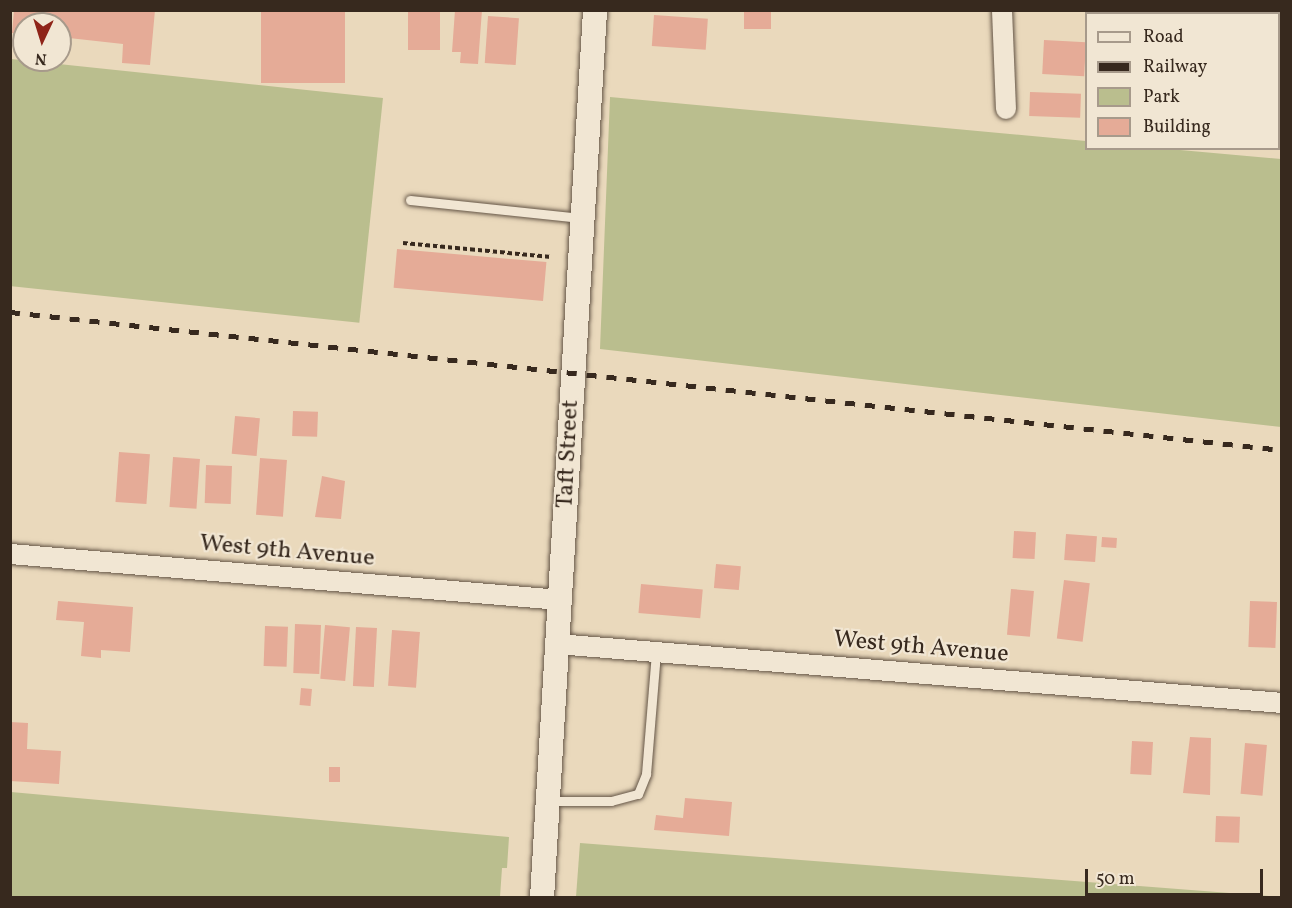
<!DOCTYPE html>
<html>
<head>
<meta charset="utf-8">
<style>
  body { margin:0 }
  #map { position:relative; width:1292px; height:908px; overflow:hidden; background:#ead9bc; font-family:Vollkorn,serif }
  div>[style] { position:absolute }
  .green>* { inset:0; background:#babe8e; transform-origin:0 0 }
  .building>* { inset:0; background:#e5ab97; transform-origin:0 0 }
  .path>* { height:4px; margin-top:-2px; transform-origin:0; background:repeating-linear-gradient(90deg,#37291e 0 4.5px,transparent 0 7.5px) }
  .roads { filter:drop-shadow(0 0 2px #645546) drop-shadow(0 0 2px #645546) }
  .service>* { height:9px; margin:-4.5px; padding:0 4.5px; transform-origin:4.5px; border-radius:4.5px; background:#f1e6d3 }
  .minor>* { height:20px; margin:-10px; padding:0 10px; transform-origin:10px; border-radius:10px; background:#f1e6d3 }
  .tertiary>* { height:24px; margin:-12px; padding:0 12px; transform-origin:12px; border-radius:12px; background:#f1e6d3 }
  .rail>* { height:4.5px; margin-top:-2.25px; transform-origin:0; background:repeating-linear-gradient(90deg,#37291e 0 10px,transparent 0 20px) }
  span { translate:-50% -50%; white-space:nowrap; text-align:center; line-height:1.15; -webkit-text-stroke:4.5px #f1e6d3; paint-order:stroke }
  .street-label { font-size:24px; color:#37291e }
  .frame { position:absolute; inset:0; border:12px solid #37291e; pointer-events:none }
  .legend { position:absolute; left:1085px; top:12px; width:195px; height:138px; box-sizing:border-box; background:#f1e6d3; border:2px solid #a79a8b; margin:0; padding:8px 10px; list-style:none; font-size:18px; color:#37291e }
  .legend li { display:flex; align-items:center; gap:12px; height:30px }
  .legend b { width:30px; border:2px solid #a79a8b }
  .north { position:absolute; left:12px; top:12px; width:60px; height:60px; box-sizing:border-box; background:#f1e6d3; border:2px solid #a79a8b; border-radius:50%; rotate:184deg; font-size:16px; font-weight:700; line-height:24px; text-align:center; color:#37291e }
  .north::after { content:''; display:block; margin:auto; width:21px; height:27px; background:#8f2418; clip-path:polygon(50% 0,100% 100%,50% 72%,0 100%) }
  .scale { position:absolute; left:1085px; top:869px; width:178px; height:27px; box-sizing:border-box; border:3px solid #37291e; border-top:0; padding-left:8px; font-size:18px; line-height:21px; white-space:nowrap; color:#37291e; -webkit-text-stroke:4px #f1e6d3; paint-order:stroke }
</style>
</head>
<body>
<div id="map">
  <div class="green">
    <div style="left:11px;top:59px;width:374px;height:226px;rotate:6deg"></div>
    <div style="clip-path:polygon(610px 97px,1086px 141px,1086px 148px,1169px 149px,1281px 159px,1281px 427px,600px 349px)"></div>
    <div style="clip-path:polygon(11px 792px,509px 837px,507px 868px,502px 868px,500px 897px,11px 897px)"></div>
    <div style="clip-path:polygon(580px 843px,1281px 897px,576px 897px)"></div>
  </div>
  <div class="building">
    <div style="clip-path:polygon(14px 10px,155px 10px,150px 65px,122px 63px,123px 44px,60px 37px,60px 24px,24px 24px,24px 34px,12px 33px)"></div>
    <div style="left:261px;top:10px;width:84px;height:73px"></div>
    <div style="left:408px;top:10px;width:32px;height:40px"></div>
    <div style="clip-path:polygon(455px 10px,482px 10px,478px 64px,460px 63px,461px 52px,452px 52px)"></div>
    <div style="left:744px;top:10px;width:27px;height:19px"></div>
    <div style="left:654px;top:15px;width:54px;height:31px;rotate:4deg"></div>
    <div style="left:488px;top:16px;width:31px;height:47px;rotate:4deg"></div>
    <div style="left:1044px;top:40px;width:42px;height:34px;rotate:3deg"></div>
    <div style="left:1278px;top:59px;width:4px;height:36px"></div>
    <div style="left:1030px;top:92px;width:51px;height:24px;rotate:2deg"></div>
    <div style="left:397px;top:249px;width:150px;height:39px;rotate:5deg"></div>
    <div style="left:293px;top:411px;width:25px;height:25px;rotate:2deg"></div>
    <div style="left:235px;top:416px;width:25px;height:38px;rotate:5deg"></div>
    <div style="left:119px;top:452px;width:31px;height:50px;rotate:4deg"></div>
    <div style="left:173px;top:457px;width:27px;height:50px;rotate:4deg"></div>
    <div style="left:260px;top:458px;width:27px;height:57px;rotate:4deg"></div>
    <div style="left:206px;top:465px;width:26px;height:38px;rotate:2deg"></div>
    <div style="clip-path:polygon(322px 476px,345px 481px,341px 519px,315px 517px)"></div>
    <div style="left:1014px;top:531px;width:22px;height:27px;rotate:3deg"></div>
    <div style="left:1066px;top:534px;width:31px;height:26px;rotate:4deg"></div>
    <div style="left:1102px;top:537px;width:15px;height:10px;rotate:4deg"></div>
    <div style="left:716px;top:564px;width:25px;height:24px;rotate:5deg"></div>
    <div style="left:1064px;top:580px;width:26px;height:59px;rotate:7deg"></div>
    <div style="left:641px;top:584px;width:62px;height:29px;rotate:5deg"></div>
    <div style="left:1011px;top:589px;width:23px;height:46px;rotate:5deg"></div>
    <div style="clip-path:polygon(58px 601px,133px 607px,130px 652px,101px 650px,101px 658px,81px 656px,84px 622px,56px 620px)"></div>
    <div style="left:1250px;top:601px;width:27px;height:46px;rotate:2deg"></div>
    <div style="left:295px;top:624px;width:26px;height:49px;rotate:2deg"></div>
    <div style="left:325px;top:625px;width:25px;height:54px;rotate:5deg"></div>
    <div style="left:265px;top:626px;width:23px;height:40px;rotate:2deg"></div>
    <div style="left:356px;top:627px;width:21px;height:59px;rotate:3deg"></div>
    <div style="left:392px;top:630px;width:28px;height:56px;rotate:4deg"></div>
    <div style="left:301px;top:688px;width:11px;height:17px;rotate:5deg"></div>
    <div style="clip-path:polygon(10px 722px,28px 723px,27px 749px,61px 751px,59px 784px,10px 781px)"></div>
    <div style="clip-path:polygon(1190px 737px,1211px 738px,1210px 795px,1183px 793px)"></div>
    <div style="left:1132px;top:741px;width:21px;height:33px;rotate:3deg"></div>
    <div style="left:1245px;top:743px;width:22px;height:51px;rotate:5deg"></div>
    <div style="left:329px;top:767px;width:11px;height:15px"></div>
    <div style="clip-path:polygon(685px 798px,732px 802px,729px 836px,654px 830px,656px 815px,683px 818px)"></div>
    <div style="left:1216px;top:816px;width:24px;height:26px;rotate:2deg"></div>
  </div>
  <div class="path">
    <div style="left:403px;top:243px;width:149px;rotate:5.4deg"></div>
  </div>
  <div class="roads">
    <div class="service">
      <div style="left:410px;top:200px;width:172px;rotate:6deg"></div>
      <div style="left:549px;top:801px;width:62px"></div>
      <div style="left:611px;top:801px;width:28px;rotate:-15deg"></div>
      <div style="left:638px;top:794px;width:22px;rotate:-68deg"></div>
      <div style="left:646px;top:774px;width:122px;rotate:-85.3deg"></div>
    </div>
    <div class="minor">
      <div style="left:1002px;top:10px;width:99px;rotate:87.7deg"></div>
      <div style="left:10px;top:554px;width:552px;rotate:4.78deg"></div>
      <div style="left:557px;top:644px;width:727px;rotate:4.65deg"></div>
    </div>
    <div class="tertiary">
      <div style="left:542px;top:898px;width:890px;rotate:-86.58deg"></div>
    </div>
  </div>
  <div class="rail">
    <div style="left:10px;top:312px;width:1279px;rotate:6.19deg"></div>
  </div>
  <div class="street-label">
    <span style="left:569px;top:454px;rotate:-87deg">Taft Street</span>
    <span style="left:287px;top:552px;rotate:5deg">West 9th Avenue</span>
    <span style="left:921px;top:648px;rotate:5deg">West 9th Avenue</span>
  </div>
  <div class="frame"></div>
  <ul class="legend">
  <li><b style="height:8px;background:#f1e6d3"></b>Road</li>
  <li><b style="height:8px;background:#37291e"></b>Railway</li>
  <li><b style="height:16px;background:#babe8e"></b>Park</li>
  <li><b style="height:16px;background:#e5ab97"></b>Building</li>
  </ul>
  <div class="north">N</div>
  <div class="scale">50 m</div>
</div>
</body>
</html>
